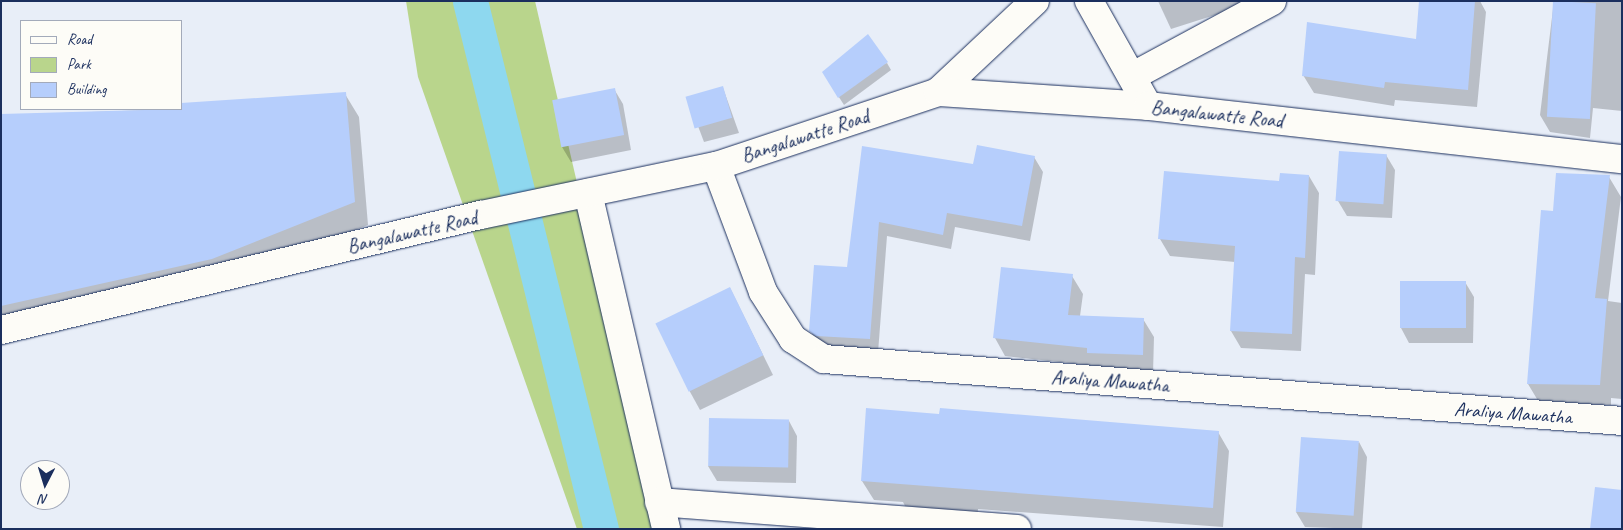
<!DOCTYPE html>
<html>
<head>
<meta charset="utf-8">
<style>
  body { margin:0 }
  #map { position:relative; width:1623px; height:530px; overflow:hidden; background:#e8eef8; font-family:Caveat,sans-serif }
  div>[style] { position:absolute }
  .green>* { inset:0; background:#b9d58c }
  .shadow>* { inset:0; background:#0003 }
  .canal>* { height:35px; margin:-17.5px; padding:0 17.5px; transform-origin:17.5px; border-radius:17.5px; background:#8ed8ef }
  .building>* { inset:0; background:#b6cefc; transform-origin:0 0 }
  .roads { filter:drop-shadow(0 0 1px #1b2f5e) drop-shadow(0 0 1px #1b2f5e) }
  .minor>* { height:28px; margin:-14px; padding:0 14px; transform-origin:14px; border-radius:14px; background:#fdfcf7 }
  .tertiary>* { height:28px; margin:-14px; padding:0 14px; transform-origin:14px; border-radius:14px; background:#fdfcf7 }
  span { translate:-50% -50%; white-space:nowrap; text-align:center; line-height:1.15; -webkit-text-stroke:5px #fdfcf7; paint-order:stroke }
  .street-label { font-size:20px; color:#1b2f5e }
  .frame { position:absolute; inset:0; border:2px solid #1b2f5e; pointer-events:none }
  .legend { position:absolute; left:20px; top:20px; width:162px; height:90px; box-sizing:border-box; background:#fdfcf7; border:1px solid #a3aaba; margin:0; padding:6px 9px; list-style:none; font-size:15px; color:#1b2f5e }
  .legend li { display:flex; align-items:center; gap:10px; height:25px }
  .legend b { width:25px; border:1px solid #a3aaba }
  .north { position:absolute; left:20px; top:460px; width:50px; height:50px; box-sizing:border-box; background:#fdfcf7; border:1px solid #a3aaba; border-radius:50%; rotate:185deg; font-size:14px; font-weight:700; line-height:20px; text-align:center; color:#1b2f5e }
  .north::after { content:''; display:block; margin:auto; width:18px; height:22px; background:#1b2f5e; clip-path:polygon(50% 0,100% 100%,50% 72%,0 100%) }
</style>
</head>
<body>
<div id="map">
  <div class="green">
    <div style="clip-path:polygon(406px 1px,535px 1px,657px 529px,577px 529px,418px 77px)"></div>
  </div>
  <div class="shadow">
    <div style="clip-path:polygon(1158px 1px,1259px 1px,1171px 29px)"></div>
    <div style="clip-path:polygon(1420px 1px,1480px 1px,1486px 12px,1477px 107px,1395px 100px,1394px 106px,1314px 93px,1303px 75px,1417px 41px)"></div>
    <div style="clip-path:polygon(1554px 1px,1622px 1px,1622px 111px,1593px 108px,1590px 138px,1550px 132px,1540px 115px)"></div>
    <div style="clip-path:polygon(887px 63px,891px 70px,844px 105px,828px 80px)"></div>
    <div style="clip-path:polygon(723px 88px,739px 133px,704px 142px,687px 97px)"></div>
    <div style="clip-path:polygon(614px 89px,623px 104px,631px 150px,571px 162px,562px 147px)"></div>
    <div style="clip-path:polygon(345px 94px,359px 117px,368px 225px,225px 282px,1px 332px,1px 115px,181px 109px)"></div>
    <div style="clip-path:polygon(864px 147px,974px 166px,1034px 157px,1043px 172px,1030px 241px,955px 227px,951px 249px,887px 236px,878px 353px,819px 345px,810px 330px,848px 269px)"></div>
    <div style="clip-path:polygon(1386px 155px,1395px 170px,1392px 218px,1347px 216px,1338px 201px)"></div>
    <div style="clip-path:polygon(1309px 176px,1319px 193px,1315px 275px,1305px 274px,1301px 351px,1241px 348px,1231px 331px,1235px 262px,1170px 256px,1160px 239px,1280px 182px)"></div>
    <div style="clip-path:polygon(1609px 177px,1621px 197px,1608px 301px,1622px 303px,1622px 399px,1611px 398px,1611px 405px,1540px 404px,1528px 384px,1554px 212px)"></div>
    <div style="clip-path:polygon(1072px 276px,1083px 294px,1080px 316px,1143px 319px,1154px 337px,1153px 374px,1099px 371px,1095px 366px,1005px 356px,995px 338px)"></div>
    <div style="clip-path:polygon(1465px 282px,1474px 297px,1473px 343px,1409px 343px,1401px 328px)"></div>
    <div style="clip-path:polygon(730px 288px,773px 375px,700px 410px,689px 390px)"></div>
    <div style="clip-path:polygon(789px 421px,797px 436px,796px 483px,717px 481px,708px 466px)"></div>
    <div style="clip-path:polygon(1218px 432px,1229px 451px,1223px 527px,978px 509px,977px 528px,914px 524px,903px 502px,874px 500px,862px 481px)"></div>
    <div style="clip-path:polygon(1359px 442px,1367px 457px,1362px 529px,1305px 527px,1296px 512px)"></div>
  </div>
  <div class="canal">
    <div style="left:470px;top:1px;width:544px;rotate:76.07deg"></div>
  </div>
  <div class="building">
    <div style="clip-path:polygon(1419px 1px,1475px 1px,1468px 90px,1385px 82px,1384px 88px,1302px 76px,1307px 22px,1416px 39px)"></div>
    <div style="left:1553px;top:1px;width:43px;height:116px;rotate:3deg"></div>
    <div style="clip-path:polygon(868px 34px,888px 62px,838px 98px,822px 72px)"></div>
    <div style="left:723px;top:86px;width:33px;height:39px;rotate:74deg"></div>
    <div style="left:615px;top:88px;width:48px;height:64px;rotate:79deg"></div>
    <div style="clip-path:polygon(346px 92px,355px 202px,212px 259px,1px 306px,1px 114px,181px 109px,181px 103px)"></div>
    <div style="clip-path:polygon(977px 145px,1035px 156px,1022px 226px,947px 213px,943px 235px,879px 222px,870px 339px,816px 336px,809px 331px,814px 265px,847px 267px,862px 146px,973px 164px)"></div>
    <div style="left:1339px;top:151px;width:48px;height:50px;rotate:4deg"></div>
    <div style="clip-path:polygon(1164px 171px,1279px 181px,1280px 173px,1309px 175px,1305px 258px,1295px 257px,1292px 334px,1230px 331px,1235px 246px,1158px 239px)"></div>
    <div style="clip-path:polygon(1556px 173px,1610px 175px,1595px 298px,1607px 299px,1600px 385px,1527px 384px,1541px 210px,1553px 211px)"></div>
    <div style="clip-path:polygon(1001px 267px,1073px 274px,1068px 315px,1144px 318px,1143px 355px,1087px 353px,1087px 348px,993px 338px)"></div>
    <div style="left:1400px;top:281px;width:66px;height:47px"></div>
    <div style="left:730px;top:287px;width:76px;height:83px;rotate:64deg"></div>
    <div style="clip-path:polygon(866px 408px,939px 414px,940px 408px,1219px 431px,1213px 508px,861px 481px)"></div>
    <div style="left:709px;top:418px;width:80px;height:48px;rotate:1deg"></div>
    <div style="left:1301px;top:437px;width:58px;height:75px;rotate:4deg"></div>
    <div style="clip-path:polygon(1595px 487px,1622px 490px,1622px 529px,1590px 529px)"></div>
  </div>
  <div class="roads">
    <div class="minor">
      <div style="left:1133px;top:76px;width:158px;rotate:-28.3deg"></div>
      <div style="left:716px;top:166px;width:134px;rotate:69.5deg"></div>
      <div style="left:763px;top:292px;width:56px;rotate:57.4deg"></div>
      <div style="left:793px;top:339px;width:37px;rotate:33deg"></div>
      <div style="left:824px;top:359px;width:800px;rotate:4.44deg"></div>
      <div style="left:588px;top:193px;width:345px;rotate:76.9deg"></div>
      <div style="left:659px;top:502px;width:359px;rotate:4.3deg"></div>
    </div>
    <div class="tertiary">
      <div style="left:1089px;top:1px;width:120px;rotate:60.7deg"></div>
      <div style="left:938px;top:92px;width:133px;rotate:-43.2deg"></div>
      <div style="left:1px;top:330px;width:494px;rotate:-13.5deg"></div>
      <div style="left:481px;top:215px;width:240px;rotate:-11.8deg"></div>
      <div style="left:716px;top:166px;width:234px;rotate:-18.4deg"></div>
      <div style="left:938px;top:92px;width:210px;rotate:3.8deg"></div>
      <div style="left:1148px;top:106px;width:477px;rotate:6.4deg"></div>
    </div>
  </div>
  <div class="street-label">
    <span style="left:1217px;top:114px;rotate:6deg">Bangalawatte Road</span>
    <span style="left:805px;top:136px;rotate:-18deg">Bangalawatte Road</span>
    <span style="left:412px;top:232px;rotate:-13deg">Bangalawatte Road</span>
    <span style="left:1110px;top:381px;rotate:4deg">Araliya Mawatha</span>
    <span style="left:1513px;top:413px;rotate:4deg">Araliya Mawatha</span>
  </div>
  <div class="frame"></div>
  <ul class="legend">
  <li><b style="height:6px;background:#fdfcf7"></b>Road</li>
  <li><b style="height:14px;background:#b9d58c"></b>Park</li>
  <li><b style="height:14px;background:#b6cefc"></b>Building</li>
  </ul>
  <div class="north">N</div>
</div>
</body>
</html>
